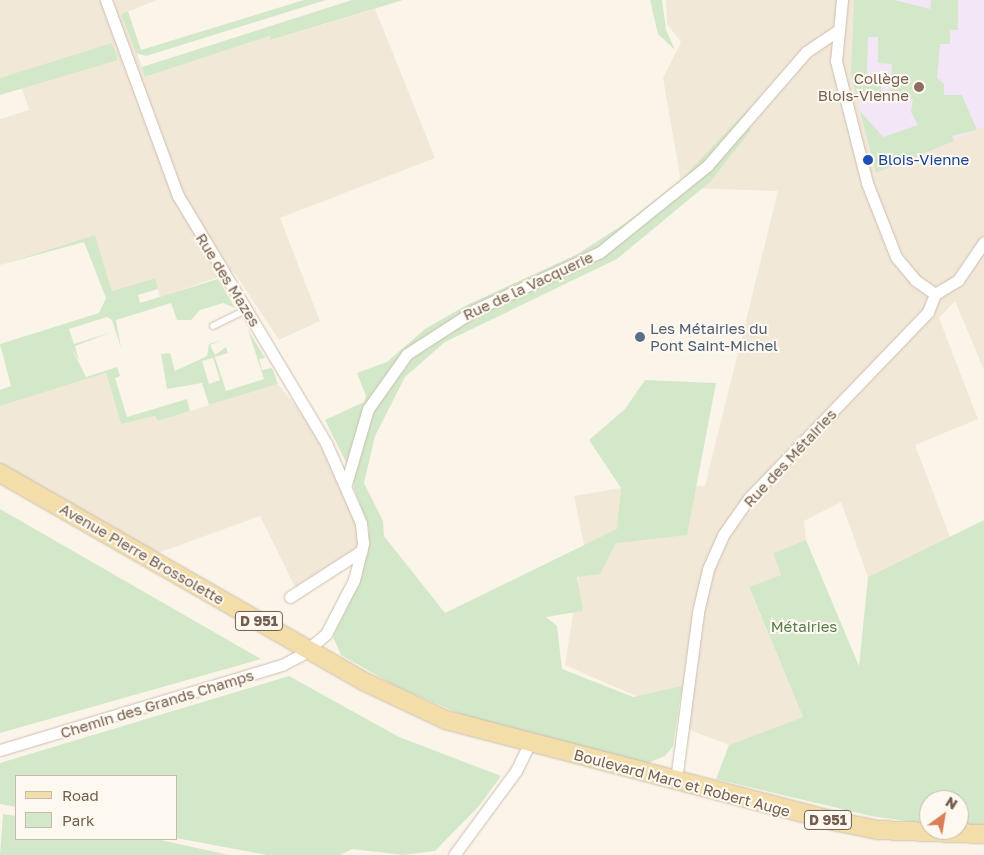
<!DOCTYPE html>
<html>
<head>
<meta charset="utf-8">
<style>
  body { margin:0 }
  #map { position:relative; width:984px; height:855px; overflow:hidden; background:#fbf5e9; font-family:"Golos Text",sans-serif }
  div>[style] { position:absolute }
  .residential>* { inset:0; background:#f2e8d8 }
  .education>* { inset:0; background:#f2e6f7 }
  .green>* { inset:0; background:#d3e8c9 }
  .roads { filter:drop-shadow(0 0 1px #ccbeb0) drop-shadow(0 0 1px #ccbeb0) }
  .lane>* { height:5.5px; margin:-2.75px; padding:0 2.75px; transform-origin:2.75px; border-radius:2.75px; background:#fff }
  .street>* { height:11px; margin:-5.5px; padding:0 5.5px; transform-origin:5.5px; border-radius:5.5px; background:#fff }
  .primary>* { height:18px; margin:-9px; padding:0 9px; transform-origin:9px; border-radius:9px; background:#f3dda8 }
  .dots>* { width:14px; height:14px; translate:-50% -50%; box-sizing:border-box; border:2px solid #fef9f0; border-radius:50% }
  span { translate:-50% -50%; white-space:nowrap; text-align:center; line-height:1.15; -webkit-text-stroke:4px #fef9f0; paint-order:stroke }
  .shield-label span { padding:1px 4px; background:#fef9f0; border:1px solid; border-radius:4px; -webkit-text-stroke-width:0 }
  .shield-label { font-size:14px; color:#735e4f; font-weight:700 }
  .education-label { font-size:15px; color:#785e54 }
  .right { translate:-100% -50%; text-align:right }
  .transit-label { font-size:15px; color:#164399 }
  .left { translate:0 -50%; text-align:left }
  .street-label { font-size:15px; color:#735e4f }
  .service-label { font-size:15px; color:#4e5e75 }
  .park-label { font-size:15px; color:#567d4b }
  .legend { position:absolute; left:15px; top:775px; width:162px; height:65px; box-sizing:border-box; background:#fef9f0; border:1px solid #c6bbb0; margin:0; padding:6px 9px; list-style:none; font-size:15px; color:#735e4f }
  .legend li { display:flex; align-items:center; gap:10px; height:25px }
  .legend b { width:25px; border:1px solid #c6bbb0 }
  .north { position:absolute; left:919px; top:790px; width:50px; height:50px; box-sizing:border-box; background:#fef9f0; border:1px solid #c6bbb0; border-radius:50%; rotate:32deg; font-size:14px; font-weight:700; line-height:20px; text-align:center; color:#735e4f }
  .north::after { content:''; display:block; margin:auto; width:18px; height:22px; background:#d97f5a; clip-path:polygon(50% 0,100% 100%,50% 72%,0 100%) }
</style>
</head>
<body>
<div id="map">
  <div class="residential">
    <div style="clip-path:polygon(0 0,157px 0,122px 14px,146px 77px,270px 36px,272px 40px,375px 9px,435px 158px,280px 218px,320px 321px,279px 340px,234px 272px,160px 297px,154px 278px,112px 291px,95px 235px,0 265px,0 119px,29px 110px,17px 73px,0 78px)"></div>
    <div style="clip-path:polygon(666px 0,984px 0,984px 370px,955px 301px,939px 318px,978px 419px,915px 445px,950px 537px,868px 577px,841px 502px,804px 521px,806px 540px,773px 553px,781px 575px,749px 588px,803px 717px,729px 745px,685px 728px,688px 699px,636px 696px,565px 665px,584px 545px,574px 496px,621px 488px,705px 486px,778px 191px,682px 188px,663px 78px,681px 42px,667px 24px)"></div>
    <div style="clip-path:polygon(106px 373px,121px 424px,155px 416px,158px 421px,278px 384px,326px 443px,363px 543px,295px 587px,260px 516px,147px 557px,0 473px,0 406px)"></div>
  </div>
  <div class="education">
    <div style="clip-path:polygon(854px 0,984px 0,984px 127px,876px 173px,851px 74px)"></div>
  </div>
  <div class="green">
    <div style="clip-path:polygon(304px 0,326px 0,146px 56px,136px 53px,121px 14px,128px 11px,141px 50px)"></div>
    <div style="clip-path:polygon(352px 0,403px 0,271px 40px,270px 36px,145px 77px,142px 67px)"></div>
    <div style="clip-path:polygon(650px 0,662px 0,666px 30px,675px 50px,658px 34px)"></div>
    <div style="clip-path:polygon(854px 0,894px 0,930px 9px,931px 0,958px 0,958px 30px,950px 30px,950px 44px,940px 44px,937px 78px,944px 84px,944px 95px,962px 95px,977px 130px,952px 136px,954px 141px,876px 173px,860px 111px,883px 137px,918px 125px,911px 112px,913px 99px,889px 99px,892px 64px,878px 63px,878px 37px,868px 37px,867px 74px,881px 75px,881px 99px,857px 100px,851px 74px)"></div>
    <div style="clip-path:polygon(112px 43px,118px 60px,0 95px,0 78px)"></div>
    <div style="clip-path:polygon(748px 109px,748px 116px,705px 165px,588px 255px,533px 281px,397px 361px,347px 464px,325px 420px,364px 402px,366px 396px,357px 373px,387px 362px,425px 329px,465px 306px,576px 255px,627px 222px,683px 178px)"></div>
    <div style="clip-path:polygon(748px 127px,751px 130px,710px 182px,617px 259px,445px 342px,405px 377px,375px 436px,364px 483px,383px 521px,384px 536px,445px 613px,617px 529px,621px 488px,589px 440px,625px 409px,645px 380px,716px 383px,687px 535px,616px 543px,600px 574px,577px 577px,583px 611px,546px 617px,557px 626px,562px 669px,633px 697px,682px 686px,673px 746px,665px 756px,648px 763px,474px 720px,396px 686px,341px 655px,333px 637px,357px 587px,369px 529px,354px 488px,354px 472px,370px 412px,409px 357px,439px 333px,574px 270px)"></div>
    <div style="clip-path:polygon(95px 235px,112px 291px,155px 278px,158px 289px,138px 295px,140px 303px,218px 279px,235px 308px,223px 303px,200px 310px,191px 320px,177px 320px,171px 303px,116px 320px,121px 348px,112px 320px,107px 317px,69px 329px,74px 344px,112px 332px,75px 346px,79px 361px,71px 347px,86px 377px,117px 367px,120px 376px,115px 378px,127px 417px,187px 399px,190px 411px,158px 421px,155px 416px,121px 424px,106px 373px,0 406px,0 390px,11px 386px,0 344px,99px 313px,106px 298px,84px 242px,0 265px)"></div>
    <div style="clip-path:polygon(evenodd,248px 330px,265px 358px,259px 359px,262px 370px,272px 368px,278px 384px,209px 405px,202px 383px,167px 389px,161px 354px,170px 353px,175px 371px,207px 356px,209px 344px,222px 340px,210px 345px,215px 355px,226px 347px,228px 353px,215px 357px,226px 391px,264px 379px,248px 330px,213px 358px,220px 380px,209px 384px,202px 361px,213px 358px)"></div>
    <div style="clip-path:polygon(0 509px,261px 659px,0 733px)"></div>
    <div style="clip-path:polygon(984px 520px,984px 826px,959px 826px,959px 800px,929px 800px,929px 824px,871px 816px,716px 779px,729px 745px,803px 717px,749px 587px,781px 575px,773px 553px,806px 540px,859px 666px,868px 577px)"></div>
    <div style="clip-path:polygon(289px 676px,399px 737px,501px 776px,479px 806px,435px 851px,403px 855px,352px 849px,340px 855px,267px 855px,176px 838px,176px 776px,16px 776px,16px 807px,0 804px,0 763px)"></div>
    <div style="clip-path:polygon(3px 814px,16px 816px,16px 839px,156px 839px,229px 855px,0 855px)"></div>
  </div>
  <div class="roads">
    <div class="lane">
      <div style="left:213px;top:326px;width:37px;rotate:-26deg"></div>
    </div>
    <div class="street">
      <div style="left:842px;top:0;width:61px;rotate:95.6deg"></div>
      <div style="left:836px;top:61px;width:126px;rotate:75.7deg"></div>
      <div style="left:867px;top:183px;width:79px;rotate:68.6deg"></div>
      <div style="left:896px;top:257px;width:30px;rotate:50deg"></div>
      <div style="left:915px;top:280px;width:24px;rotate:35deg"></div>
      <div style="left:346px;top:484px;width:78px;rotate:-73.7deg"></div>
      <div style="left:368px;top:409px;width:67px;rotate:-54.7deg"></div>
      <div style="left:407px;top:354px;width:81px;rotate:-32.9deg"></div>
      <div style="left:475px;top:310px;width:138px;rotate:-24.9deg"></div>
      <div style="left:600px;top:252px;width:137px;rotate:-38.8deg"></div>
      <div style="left:707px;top:166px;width:151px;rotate:-49deg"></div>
      <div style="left:806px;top:52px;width:37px;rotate:-34deg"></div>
      <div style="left:290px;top:597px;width:85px;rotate:-32.9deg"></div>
      <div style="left:0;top:750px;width:295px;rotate:-16.8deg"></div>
      <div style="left:282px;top:665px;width:21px;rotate:-28deg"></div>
      <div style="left:301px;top:655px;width:33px;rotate:-40deg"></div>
      <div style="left:326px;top:634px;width:61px;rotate:-62.6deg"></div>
      <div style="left:354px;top:580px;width:38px;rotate:-76deg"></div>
      <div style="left:363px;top:543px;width:20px;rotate:-96deg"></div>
      <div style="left:361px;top:523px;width:87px;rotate:-113.6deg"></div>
      <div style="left:326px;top:443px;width:288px;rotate:-120.9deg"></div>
      <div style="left:178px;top:196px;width:209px;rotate:-110.2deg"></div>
      <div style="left:676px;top:780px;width:169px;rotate:-82.5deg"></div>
      <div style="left:698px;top:612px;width:44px;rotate:-76.9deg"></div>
      <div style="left:708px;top:569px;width:37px;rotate:-66deg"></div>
      <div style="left:723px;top:535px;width:45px;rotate:-54.9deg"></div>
      <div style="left:749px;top:498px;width:258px;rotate:-46.1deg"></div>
      <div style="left:928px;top:312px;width:19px;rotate:-69deg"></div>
      <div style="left:935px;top:294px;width:27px;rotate:-31deg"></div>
      <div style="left:958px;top:280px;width:46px;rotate:-55.6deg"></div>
      <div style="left:454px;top:855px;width:104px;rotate:-53.6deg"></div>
      <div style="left:516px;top:771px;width:30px;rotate:-64deg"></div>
    </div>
    <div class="primary">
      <div style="left:0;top:473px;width:421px;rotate:29.8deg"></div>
      <div style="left:365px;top:682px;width:89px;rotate:25.1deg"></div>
      <div style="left:446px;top:720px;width:400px;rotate:14.6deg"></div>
      <div style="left:833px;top:821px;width:46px;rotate:11.3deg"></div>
      <div style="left:878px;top:830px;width:106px;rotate:2.2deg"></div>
    </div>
  </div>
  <div class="dots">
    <div style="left:919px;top:87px;background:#8d6e63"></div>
    <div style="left:868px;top:160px;background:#1a4fb4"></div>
    <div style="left:640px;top:337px;background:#5c6f8a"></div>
  </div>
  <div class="shield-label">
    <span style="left:259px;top:621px">D 951</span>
    <span style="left:828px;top:820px">D 951</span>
  </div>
  <div class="education-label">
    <span class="right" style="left:909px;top:87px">Collège<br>Blois-Vienne</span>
  </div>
  <div class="transit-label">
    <span class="left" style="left:878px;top:160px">Blois-Vienne</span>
  </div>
  <div class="street-label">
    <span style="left:228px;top:280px;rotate:58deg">Rue des Mazes</span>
    <span style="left:528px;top:286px;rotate:-25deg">Rue de la Vacquerie</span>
    <span style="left:790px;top:458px;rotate:-47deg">Rue des Métairies</span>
    <span style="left:142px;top:554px;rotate:30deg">Avenue Pierre Brossolette</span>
    <span style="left:157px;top:704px;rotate:-17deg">Chemin des Grands Champs</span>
    <span style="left:682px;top:783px;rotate:15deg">Boulevard Marc et Robert Auge</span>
  </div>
  <div class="service-label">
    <span class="left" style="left:650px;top:337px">Les Métairies du<br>Pont Saint-Michel</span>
  </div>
  <div class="park-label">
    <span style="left:804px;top:627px">Métairies</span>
  </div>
  <ul class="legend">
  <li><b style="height:6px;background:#f3dda8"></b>Road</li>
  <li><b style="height:14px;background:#d3e8c9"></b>Park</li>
  </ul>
  <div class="north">N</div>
</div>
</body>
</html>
